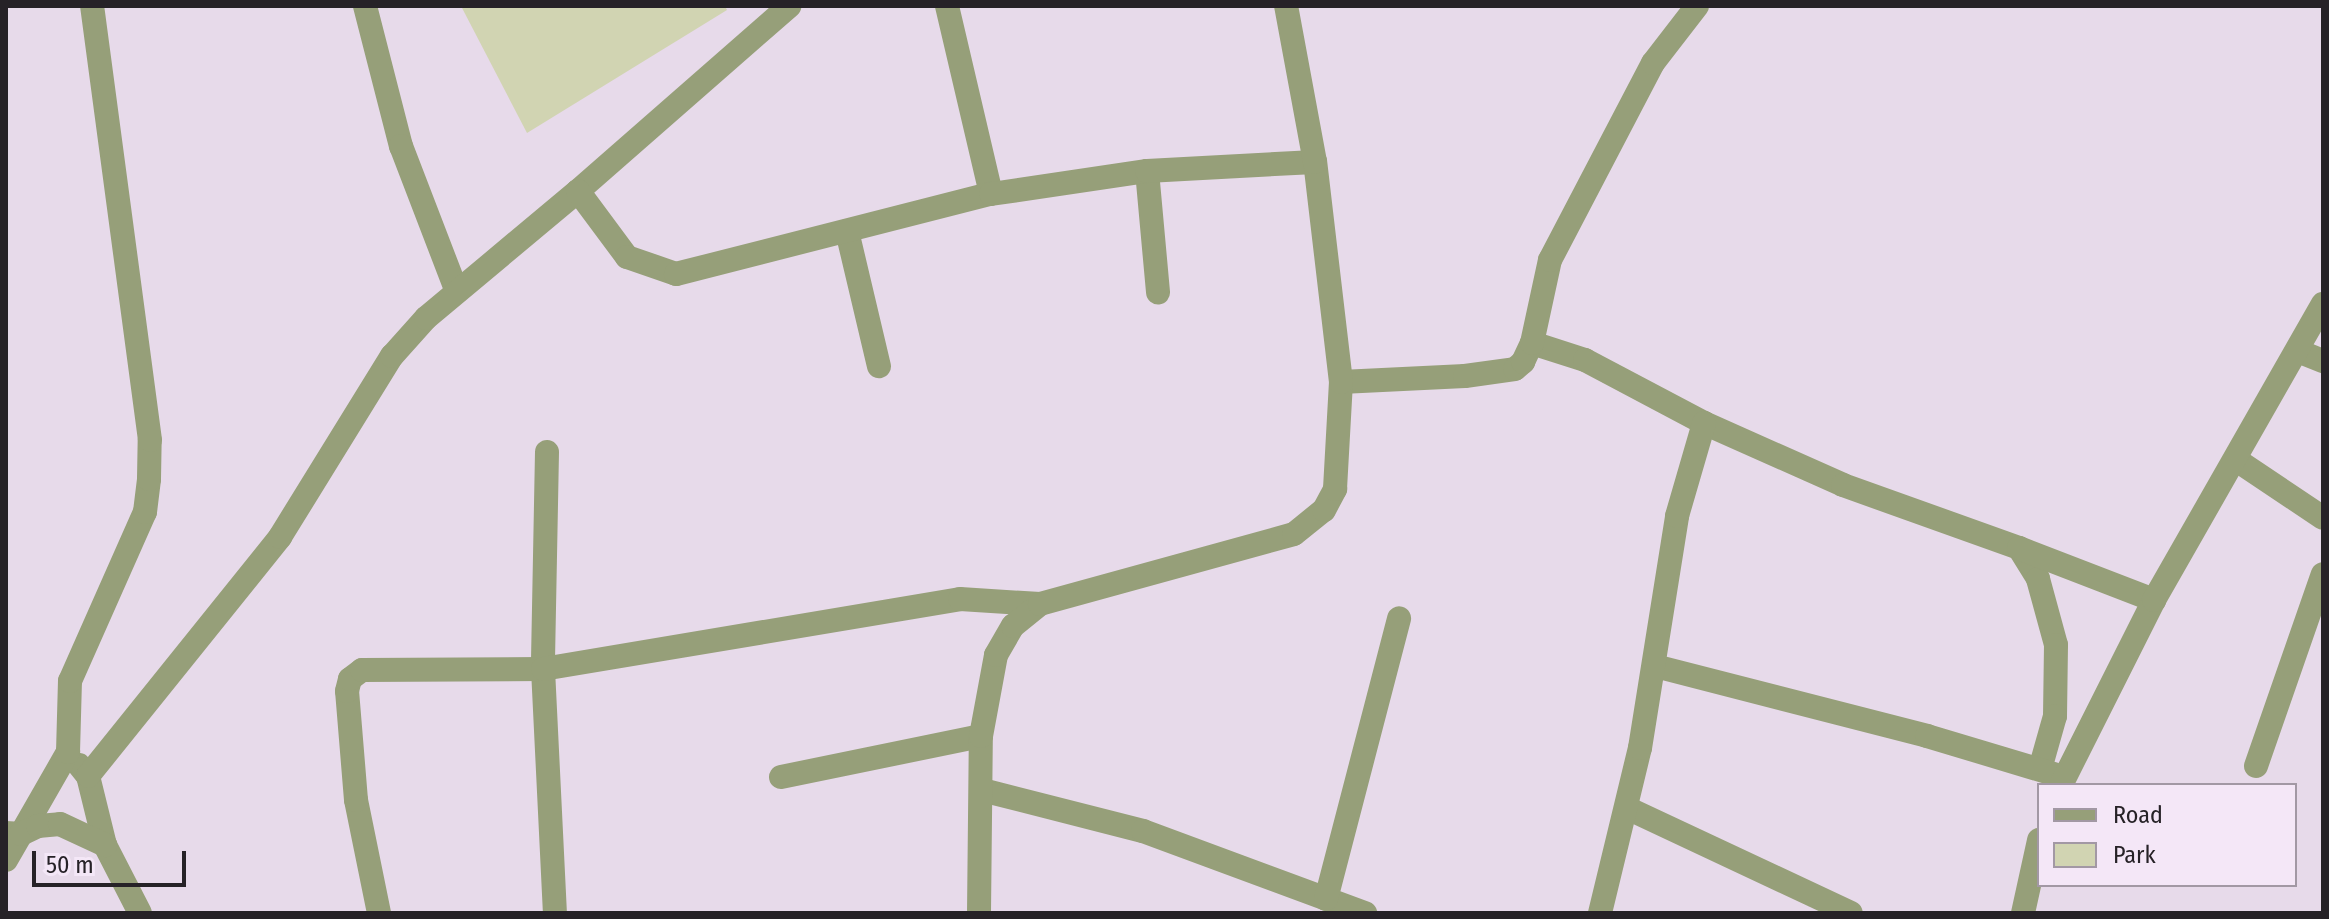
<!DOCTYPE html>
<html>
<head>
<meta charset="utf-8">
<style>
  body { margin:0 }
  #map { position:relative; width:2329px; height:919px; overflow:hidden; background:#e7daea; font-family:"Fira Sans Condensed",sans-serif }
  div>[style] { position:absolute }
  .green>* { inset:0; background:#d1d4b2 }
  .minor>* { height:24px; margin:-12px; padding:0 12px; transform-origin:12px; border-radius:12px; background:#969f79 }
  span { translate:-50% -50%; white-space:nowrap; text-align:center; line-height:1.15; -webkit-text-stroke:6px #f4e7f7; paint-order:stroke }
  .frame { position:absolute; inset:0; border:8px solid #262227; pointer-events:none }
  .legend { position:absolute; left:2037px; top:783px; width:260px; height:104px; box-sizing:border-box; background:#f4e7f7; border:2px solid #a298a4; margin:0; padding:10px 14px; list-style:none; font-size:24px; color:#262227 }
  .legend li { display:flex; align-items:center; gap:16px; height:40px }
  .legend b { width:40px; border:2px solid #a298a4 }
  .scale { position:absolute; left:32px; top:851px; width:154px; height:36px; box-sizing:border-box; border:4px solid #262227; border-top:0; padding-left:10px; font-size:24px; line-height:28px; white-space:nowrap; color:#262227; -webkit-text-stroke:6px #f4e7f7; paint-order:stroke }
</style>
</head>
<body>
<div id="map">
  <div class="green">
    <div style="clip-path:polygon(461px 6px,725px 6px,727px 10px,527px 133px)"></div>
  </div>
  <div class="minor">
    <div style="left:365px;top:6px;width:145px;rotate:75.6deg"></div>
    <div style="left:401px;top:146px;width:156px;rotate:69deg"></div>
    <div style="left:947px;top:6px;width:193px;rotate:76.8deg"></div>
    <div style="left:1147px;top:171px;width:122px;rotate:84.8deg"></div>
    <div style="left:578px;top:191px;width:281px;rotate:-41.2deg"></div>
    <div style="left:847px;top:231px;width:139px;rotate:76.7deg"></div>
    <div style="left:1532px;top:343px;width:56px;rotate:17.8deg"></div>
    <div style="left:1585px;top:360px;width:135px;rotate:27.9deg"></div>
    <div style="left:1704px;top:423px;width:152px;rotate:24deg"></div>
    <div style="left:1843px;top:485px;width:187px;rotate:19.7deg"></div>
    <div style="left:2019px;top:548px;width:36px;rotate:58deg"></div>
    <div style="left:2038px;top:579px;width:68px;rotate:74.7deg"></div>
    <div style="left:2056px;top:645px;width:71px;rotate:90.8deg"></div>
    <div style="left:2055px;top:716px;width:55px;rotate:105.8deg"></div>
    <div style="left:2298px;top:351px;width:27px;rotate:22deg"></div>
    <div style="left:1341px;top:382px;width:124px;rotate:-2.8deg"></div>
    <div style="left:1465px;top:376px;width:50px;rotate:-8deg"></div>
    <div style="left:1515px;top:369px;width:11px;rotate:-41deg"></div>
    <div style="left:1523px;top:362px;width:21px;rotate:-65deg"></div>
    <div style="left:1532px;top:343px;width:85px;rotate:-77.8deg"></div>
    <div style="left:1550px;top:260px;width:222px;rotate:-62.4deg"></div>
    <div style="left:1653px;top:63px;width:72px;rotate:-52.3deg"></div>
    <div style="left:547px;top:452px;width:217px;rotate:91.1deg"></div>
    <div style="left:543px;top:669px;width:244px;rotate:87.2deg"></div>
    <div style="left:2238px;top:461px;width:102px;rotate:33.8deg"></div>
    <div style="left:2019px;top:548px;width:145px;rotate:21.1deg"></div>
    <div style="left:1655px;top:666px;width:281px;rotate:14.4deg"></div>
    <div style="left:1927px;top:736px;width:133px;rotate:16.7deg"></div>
    <div style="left:79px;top:765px;width:14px;rotate:51deg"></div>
    <div style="left:88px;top:776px;width:71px;rotate:76.2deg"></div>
    <div style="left:105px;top:845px;width:76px;rotate:62.8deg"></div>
    <div style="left:2256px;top:766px;width:203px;rotate:-70.8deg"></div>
    <div style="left:88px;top:776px;width:307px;rotate:-51.2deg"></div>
    <div style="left:280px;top:537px;width:213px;rotate:-58.3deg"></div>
    <div style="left:392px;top:356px;width:51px;rotate:-48.2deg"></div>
    <div style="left:426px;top:318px;width:198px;rotate:-39.9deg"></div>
    <div style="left:578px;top:191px;width:82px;rotate:53.4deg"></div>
    <div style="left:627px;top:257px;width:52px;rotate:19.1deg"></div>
    <div style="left:676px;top:274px;width:325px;rotate:-14.3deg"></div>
    <div style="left:991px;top:194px;width:158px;rotate:-8.4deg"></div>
    <div style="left:1147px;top:171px;width:168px;rotate:-3.1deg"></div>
    <div style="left:781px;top:777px;width:204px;rotate:-11.6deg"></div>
    <div style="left:2061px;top:785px;width:207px;rotate:-63.3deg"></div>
    <div style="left:2154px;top:600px;width:341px;rotate:-60.3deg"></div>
    <div style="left:982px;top:790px;width:166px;rotate:14.3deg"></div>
    <div style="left:1143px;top:831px;width:237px;rotate:20.3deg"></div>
    <div style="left:1627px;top:808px;width:247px;rotate:25.1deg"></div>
    <div style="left:6px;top:833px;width:15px;rotate:4deg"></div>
    <div style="left:21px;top:834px;width:95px;rotate:-60.2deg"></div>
    <div style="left:68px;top:752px;width:71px;rotate:-88.4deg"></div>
    <div style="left:70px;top:681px;width:185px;rotate:-66.1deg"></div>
    <div style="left:145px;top:512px;width:33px;rotate:-83deg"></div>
    <div style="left:149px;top:479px;width:39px;rotate:-89deg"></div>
    <div style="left:150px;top:440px;width:438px;rotate:-97.6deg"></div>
    <div style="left:6px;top:860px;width:30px;rotate:-60deg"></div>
    <div style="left:21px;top:834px;width:19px;rotate:-25deg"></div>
    <div style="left:38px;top:826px;width:22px;rotate:-5deg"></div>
    <div style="left:60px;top:824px;width:50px;rotate:25deg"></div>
    <div style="left:1326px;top:899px;width:290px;rotate:-75.4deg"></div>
    <div style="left:379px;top:913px;width:115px;rotate:-101.5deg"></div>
    <div style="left:356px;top:800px;width:109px;rotate:-94.7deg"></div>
    <div style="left:347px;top:691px;width:12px;rotate:-76deg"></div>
    <div style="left:350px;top:679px;width:15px;rotate:-37deg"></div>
    <div style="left:362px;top:670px;width:181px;rotate:-0.3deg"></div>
    <div style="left:543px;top:669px;width:423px;rotate:-9.5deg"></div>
    <div style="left:960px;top:599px;width:80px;rotate:3.6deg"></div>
    <div style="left:979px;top:913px;width:177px;rotate:-89.4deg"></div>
    <div style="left:981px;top:736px;width:82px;rotate:-79.5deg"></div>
    <div style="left:996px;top:655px;width:34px;rotate:-60deg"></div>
    <div style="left:1013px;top:626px;width:35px;rotate:-39deg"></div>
    <div style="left:1040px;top:604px;width:263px;rotate:-15.4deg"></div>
    <div style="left:1294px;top:534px;width:38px;rotate:-39deg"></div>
    <div style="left:1324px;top:510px;width:24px;rotate:-62deg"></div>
    <div style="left:1335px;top:489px;width:107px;rotate:-86.8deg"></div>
    <div style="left:1341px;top:382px;width:222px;rotate:-96.7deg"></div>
    <div style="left:1315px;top:162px;width:159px;rotate:-100.5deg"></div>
    <div style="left:1600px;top:913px;width:170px;rotate:-76.4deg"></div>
    <div style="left:1640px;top:748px;width:235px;rotate:-80.9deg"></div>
    <div style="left:1677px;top:516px;width:97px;rotate:-73.8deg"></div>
    <div style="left:2023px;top:913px;width:75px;rotate:-77.6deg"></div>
  </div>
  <div class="frame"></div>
  <ul class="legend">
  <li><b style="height:10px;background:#969f79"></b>Road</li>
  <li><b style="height:22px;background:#d1d4b2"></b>Park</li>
  </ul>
  <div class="scale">50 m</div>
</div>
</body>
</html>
